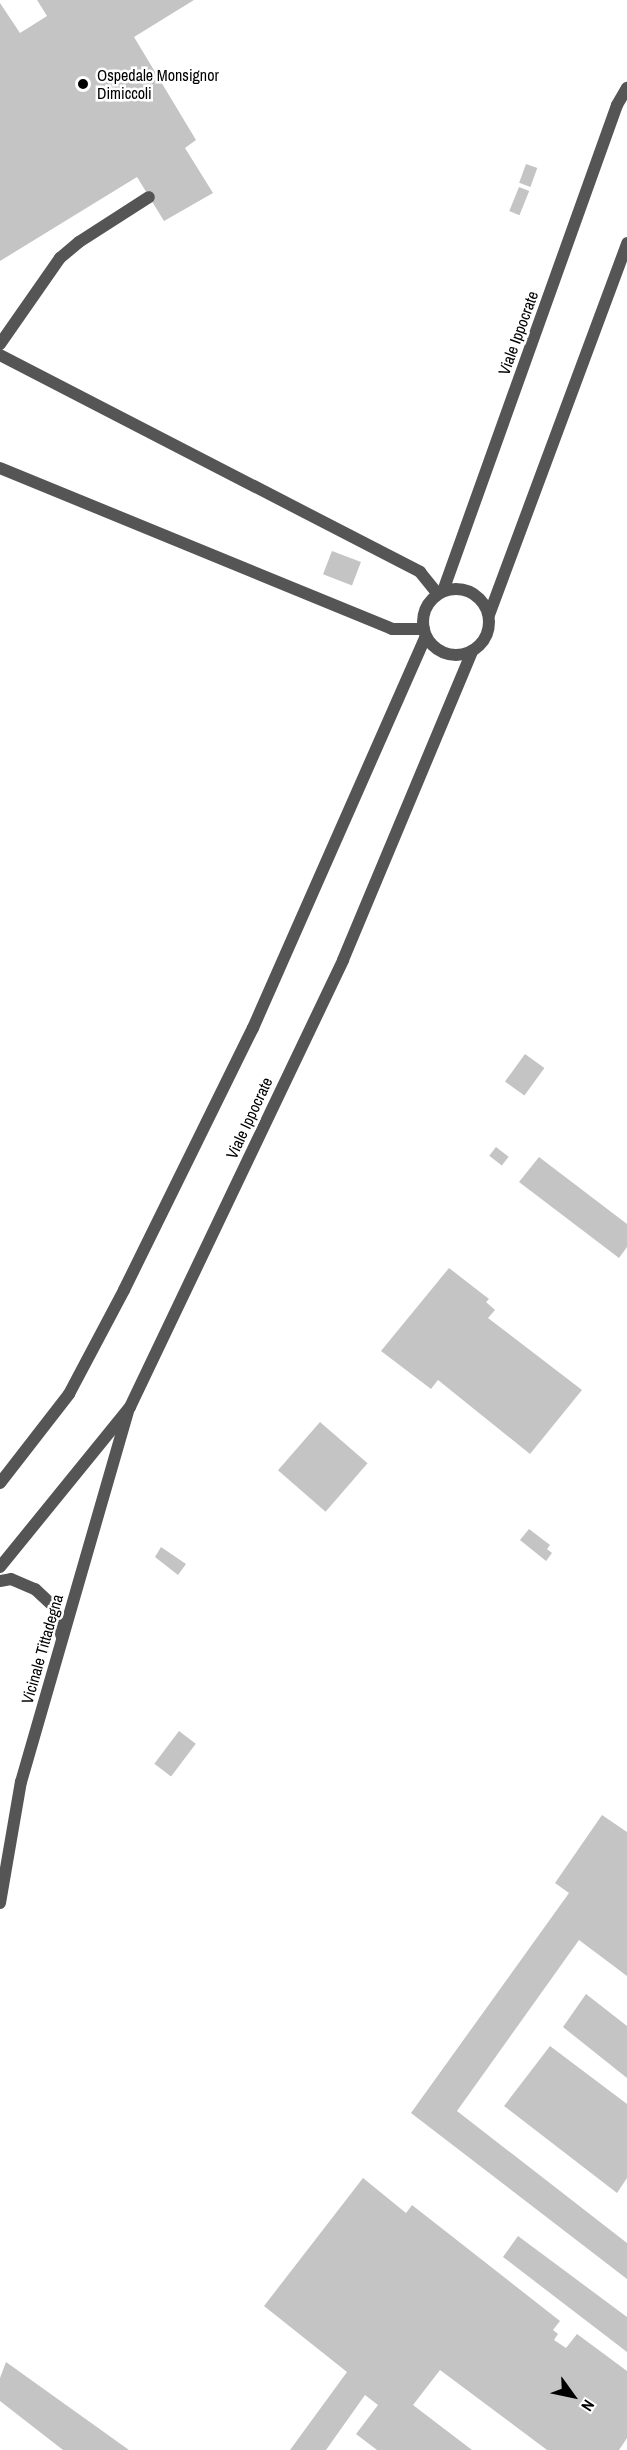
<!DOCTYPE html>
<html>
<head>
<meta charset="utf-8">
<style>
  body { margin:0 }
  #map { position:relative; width:627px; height:2450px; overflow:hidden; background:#fff; font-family:"Archivo Narrow",sans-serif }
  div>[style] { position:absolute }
  .building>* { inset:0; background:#c4c4c4; transform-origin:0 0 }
  .service>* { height:12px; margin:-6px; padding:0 6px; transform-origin:6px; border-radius:6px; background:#555 }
  .minor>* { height:12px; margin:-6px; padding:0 6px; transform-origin:6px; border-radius:6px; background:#555 }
  .tertiary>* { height:12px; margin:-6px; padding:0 6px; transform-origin:6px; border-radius:6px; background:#555 }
  .tertiary>.ring { margin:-6px; padding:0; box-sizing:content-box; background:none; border:12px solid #555; border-radius:50% }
  .dots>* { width:16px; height:16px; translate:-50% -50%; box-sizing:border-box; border:3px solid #fff; border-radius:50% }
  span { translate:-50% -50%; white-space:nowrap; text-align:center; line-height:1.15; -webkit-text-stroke:5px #fff; paint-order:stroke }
  .poi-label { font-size:16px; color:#000 }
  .left { translate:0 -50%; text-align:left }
  .street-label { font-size:16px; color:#000 }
  .north { position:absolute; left:543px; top:2366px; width:60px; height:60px; -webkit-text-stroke:4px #fff; paint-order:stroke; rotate:123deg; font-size:16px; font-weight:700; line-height:24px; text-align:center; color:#000 }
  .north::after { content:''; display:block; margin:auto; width:21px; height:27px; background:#000; clip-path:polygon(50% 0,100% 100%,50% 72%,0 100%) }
</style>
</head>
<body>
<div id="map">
  <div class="building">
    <div style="clip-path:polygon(37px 0,194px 0,134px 37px,196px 140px,185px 148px,213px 193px,164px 221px,137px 177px,0 261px,0 3px,20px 33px,47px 16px)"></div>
    <div style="left:526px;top:164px;width:12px;height:20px;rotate:20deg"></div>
    <div style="left:519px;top:187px;width:11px;height:26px;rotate:22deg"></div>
    <div style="left:332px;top:551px;width:31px;height:25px;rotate:21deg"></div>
    <div style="left:525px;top:1054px;width:24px;height:34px;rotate:36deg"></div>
    <div style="left:496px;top:1147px;width:16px;height:11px;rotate:38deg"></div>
    <div style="clip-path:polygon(539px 1157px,627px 1224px,627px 1247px,619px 1258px,519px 1182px)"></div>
    <div style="clip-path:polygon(449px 1268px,489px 1299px,486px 1302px,495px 1310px,488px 1318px,582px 1390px,530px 1454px,438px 1380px,431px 1389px,381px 1351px)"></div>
    <div style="left:320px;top:1422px;width:63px;height:64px;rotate:41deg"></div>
    <div style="clip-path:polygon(529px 1529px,550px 1545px,547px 1549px,552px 1553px,546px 1561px,520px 1540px)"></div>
    <div style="clip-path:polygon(161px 1547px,186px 1564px,178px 1575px,155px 1557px)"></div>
    <div style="left:179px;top:1731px;width:21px;height:41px;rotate:37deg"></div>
    <div style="clip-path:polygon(602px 1815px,627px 1832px,627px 1976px,579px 1940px,457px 2111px,627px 2243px,627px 2279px,411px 2113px,569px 1893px,555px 1883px)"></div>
    <div style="clip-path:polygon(586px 1994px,627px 2026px,627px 2078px,563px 2027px)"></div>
    <div style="clip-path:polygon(550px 2046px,627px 2104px,627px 2178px,617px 2193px,504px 2106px)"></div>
    <div style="clip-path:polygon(363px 2178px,406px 2213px,412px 2205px,560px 2321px,553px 2330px,558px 2334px,554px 2340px,566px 2348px,577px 2334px,627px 2371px,627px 2438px,619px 2450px,547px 2450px,440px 2370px,413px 2405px,472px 2450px,377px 2450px,356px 2434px,378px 2405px,365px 2395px,326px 2450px,290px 2450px,347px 2372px,264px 2306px)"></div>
    <div style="clip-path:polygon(518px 2236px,627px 2317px,627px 2352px,503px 2257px)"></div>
    <div style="clip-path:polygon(6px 2362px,129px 2450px,63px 2450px,0 2401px,0 2378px)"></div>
  </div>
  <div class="service">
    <div style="left:0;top:344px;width:105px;rotate:-55.1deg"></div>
    <div style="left:60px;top:258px;width:25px;rotate:-40deg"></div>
    <div style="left:79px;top:242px;width:83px;rotate:-32.7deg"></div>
  </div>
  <div class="minor">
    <div style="left:0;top:355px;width:473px;rotate:27.3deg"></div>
    <div style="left:420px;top:572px;width:28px;rotate:51deg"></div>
    <div style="left:0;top:468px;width:424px;rotate:22.3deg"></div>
    <div style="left:392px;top:629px;width:32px"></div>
    <div style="left:0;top:1581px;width:11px;rotate:-10deg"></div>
    <div style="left:11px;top:1579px;width:26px;rotate:23deg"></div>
    <div style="left:35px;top:1589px;width:25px;rotate:43deg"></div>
    <div style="left:53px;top:1606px;width:33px;rotate:74deg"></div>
    <div style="left:0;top:1903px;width:123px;rotate:-80.2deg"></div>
    <div style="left:21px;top:1782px;width:388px;rotate:-73.9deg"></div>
  </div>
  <div class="tertiary">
    <div class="ring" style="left:423px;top:589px;width:54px;height:54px"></div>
    <div style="left:443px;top:591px;width:516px;rotate:-70.3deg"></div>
    <div style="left:617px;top:105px;width:20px;rotate:-60deg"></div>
    <div style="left:489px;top:615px;width:397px;rotate:-69.6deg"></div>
    <div style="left:0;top:1483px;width:113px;rotate:-52.2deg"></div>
    <div style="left:69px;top:1394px;width:118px;rotate:-62.1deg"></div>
    <div style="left:124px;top:1290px;width:292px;rotate:-63.8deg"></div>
    <div style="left:253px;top:1028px;width:428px;rotate:-66.2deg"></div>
    <div style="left:0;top:1567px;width:206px;rotate:-50.9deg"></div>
    <div style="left:130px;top:1407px;width:495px;rotate:-64.5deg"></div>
    <div style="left:343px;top:960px;width:335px;rotate:-67.3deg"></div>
  </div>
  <div class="dots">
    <div style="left:83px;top:84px;background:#000"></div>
  </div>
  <div class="poi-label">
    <span class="left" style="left:97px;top:84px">Ospedale Monsignor<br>Dimiccoli</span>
  </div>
  <div class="street-label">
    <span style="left:518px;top:333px;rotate:-70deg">Viale Ippocrate</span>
    <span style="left:249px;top:1118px;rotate:-65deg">Viale Ippocrate</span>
    <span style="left:42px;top:1649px;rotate:-74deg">Vicinale Tittadegna</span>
  </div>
  <div class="north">N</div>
</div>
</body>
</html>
